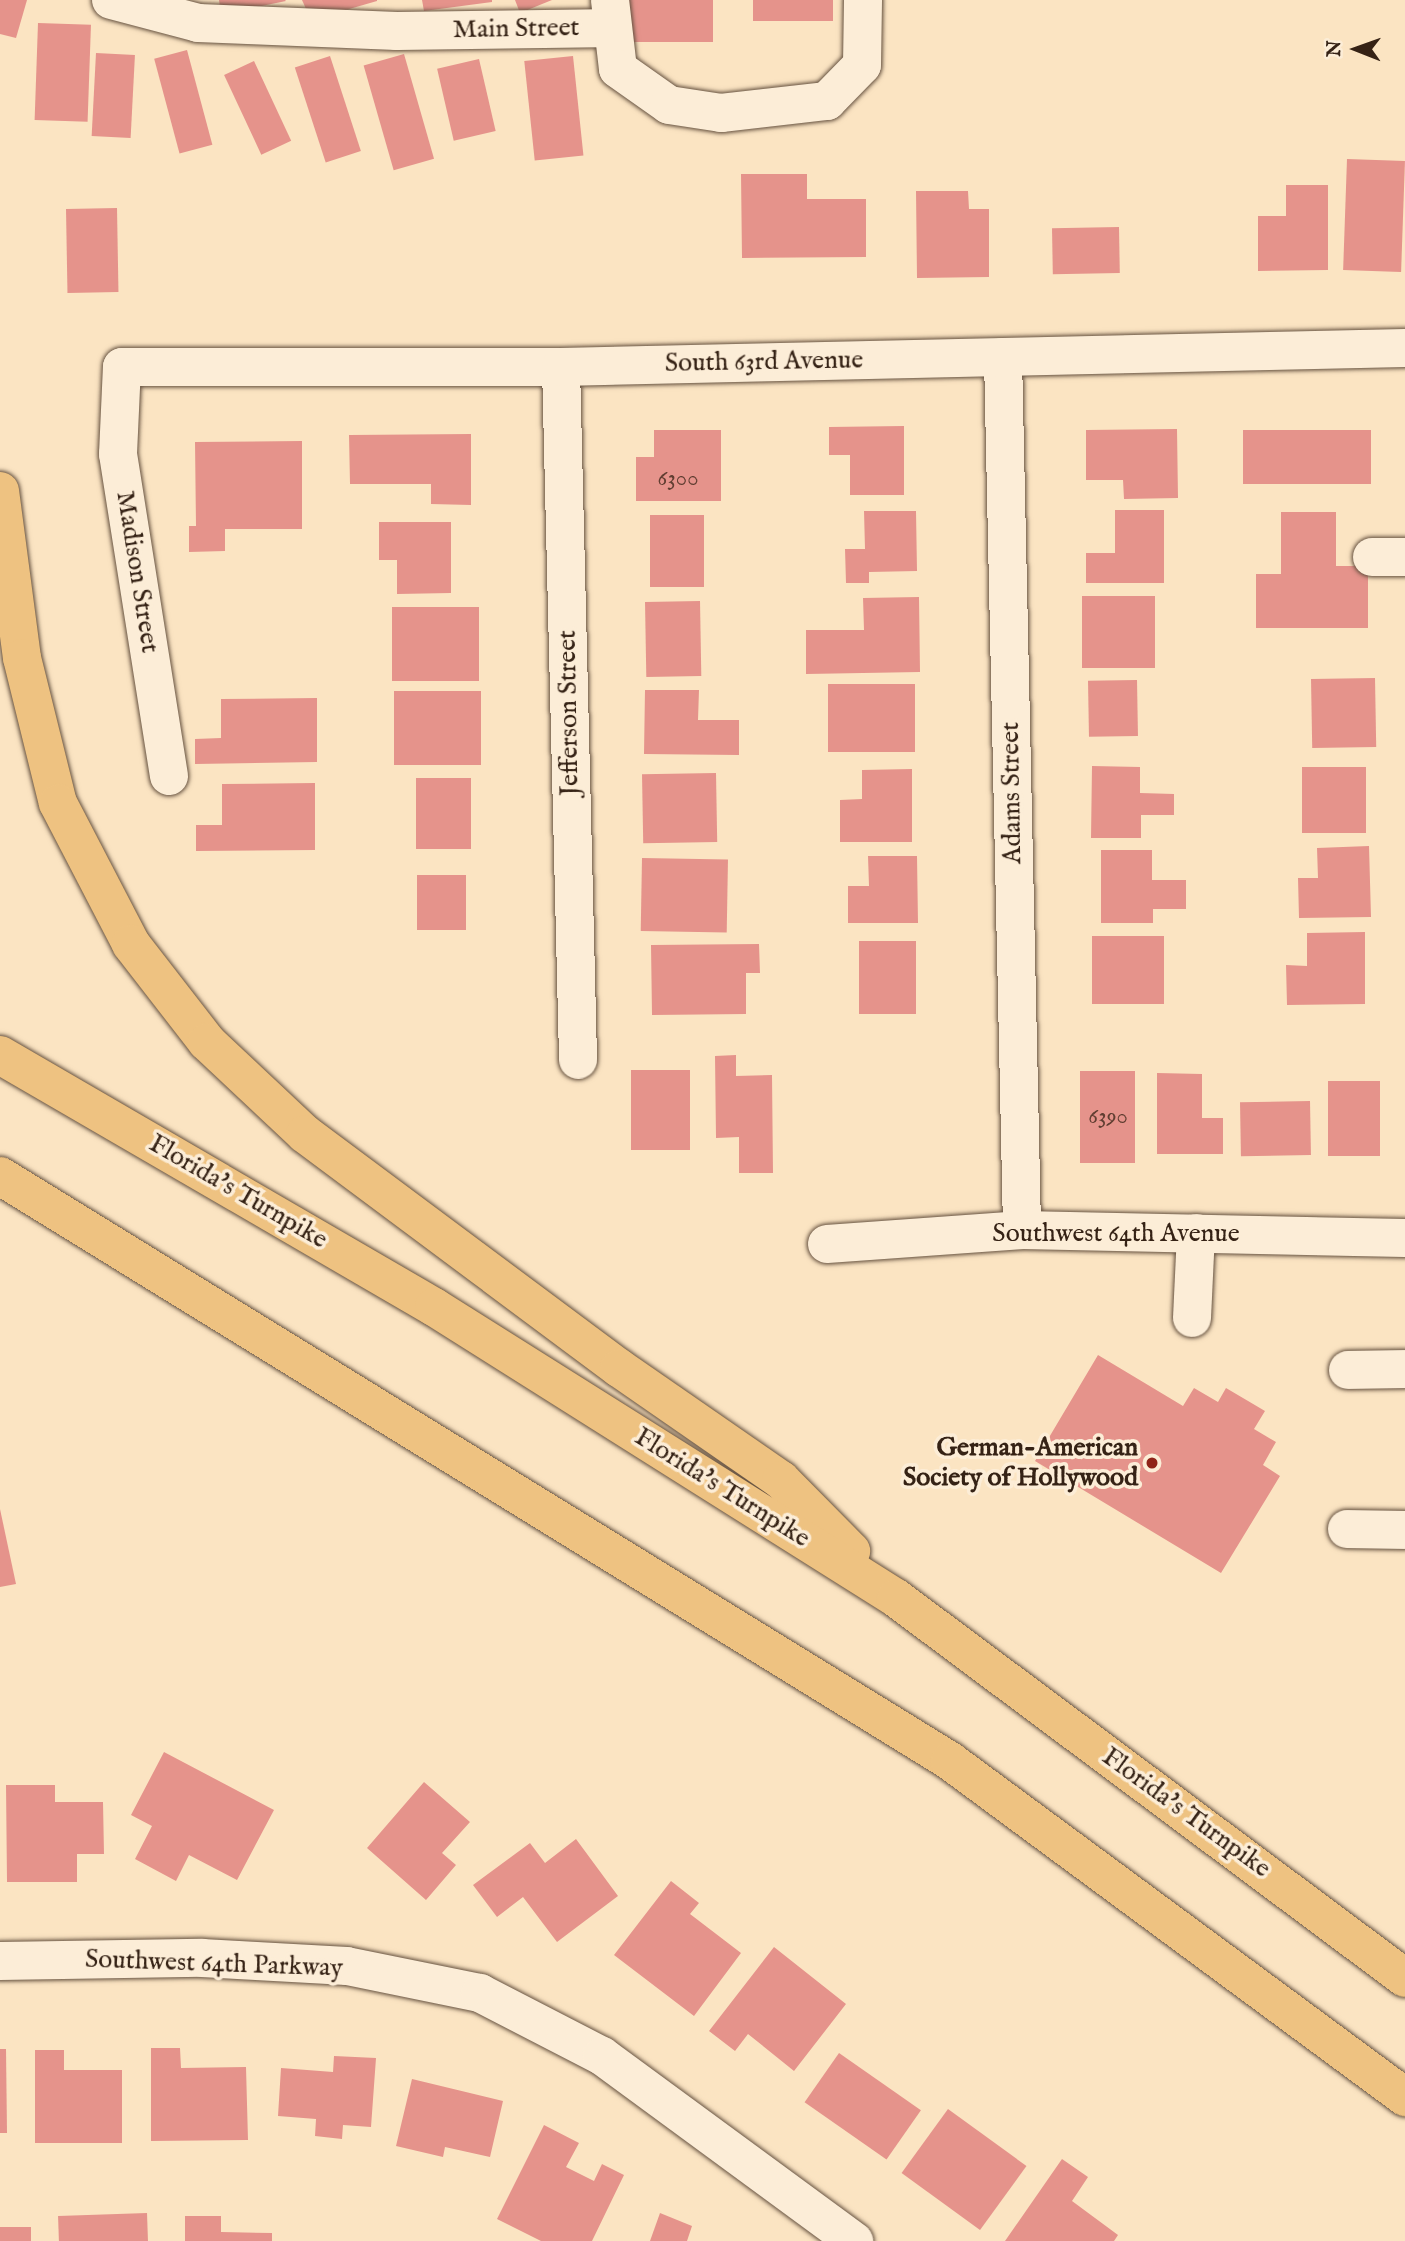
<!DOCTYPE html>
<html>
<head>
<meta charset="utf-8">
<style>
  body { margin:0 }
  #map { position:relative; width:1405px; height:2241px; overflow:hidden; background:#fbe4c2; font-family:"IM FELL English",serif }
  div>[style] { position:absolute }
  .building>* { inset:0; background:#e5938b; transform-origin:0 0 }
  .roads { filter:drop-shadow(0 0 2px #665240) drop-shadow(0 0 2px #665240) }
  .minor>* { height:38px; margin:-19px; padding:0 19px; transform-origin:19px; border-radius:19px; background:#fcedd7 }
  .highway>* { height:38px; margin:-19px; padding:0 19px; transform-origin:19px; border-radius:19px; background:#eec281 }
  .dots>* { width:19px; height:19px; translate:-50% -50%; box-sizing:border-box; border:4px solid #fcedd7; border-radius:50% }
  span { translate:-50% -50%; white-space:nowrap; text-align:center; line-height:1.15; -webkit-text-stroke:7px #fcedd7; paint-order:stroke }
  .number-label { font-size:23px; color:#613e32 }
  .number-label span { -webkit-text-stroke-width:0 }
  .street-label { font-size:26px; color:#352215 }
  .poi-label { font-size:26px; color:#352215; font-weight:700 }
  .right { translate:-100% -50%; text-align:right }
  .north { position:absolute; left:1321px; top:14px; width:70px; height:70px; -webkit-text-stroke:5px #fcedd7; paint-order:stroke; rotate:271deg; font-size:19px; font-weight:700; line-height:28px; text-align:center; color:#352215 }
  .north::after { content:''; display:block; margin:auto; width:24px; height:32px; background:#352215; clip-path:polygon(50% 0,100% 100%,50% 72%,0 100%) }
</style>
</head>
<body>
<div id="map">
  <div class="building">
    <div style="clip-path:polygon(0 0,27px 0,16px 38px,0 34px)"></div>
    <div style="clip-path:polygon(219px 0,285px 0,286px 1px,221px 14px)"></div>
    <div style="clip-path:polygon(302px 0,377px 0,377px 1px,311px 20px)"></div>
    <div style="clip-path:polygon(422px 0,492px 0,492px 2px,424px 11px)"></div>
    <div style="clip-path:polygon(515px 0,552px 0,520px 13px)"></div>
    <div style="left:627px;top:0;width:86px;height:42px"></div>
    <div style="left:753px;top:0;width:80px;height:21px"></div>
    <div style="left:38px;top:23px;width:53px;height:97px;rotate:2deg"></div>
    <div style="left:187px;top:50px;width:98px;height:34px;rotate:75deg"></div>
    <div style="left:96px;top:53px;width:39px;height:83px;rotate:3deg"></div>
    <div style="left:404px;top:54px;width:109px;height:42px;rotate:74deg"></div>
    <div style="left:330px;top:56px;width:100px;height:37px;rotate:72deg"></div>
    <div style="left:573px;top:56px;width:100px;height:49px;rotate:84deg"></div>
    <div style="left:479px;top:59px;width:74px;height:43px;rotate:77deg"></div>
    <div style="left:254px;top:61px;width:88px;height:33px;rotate:65deg"></div>
    <div style="left:1347px;top:159px;width:58px;height:111px;rotate:2deg"></div>
    <div style="clip-path:polygon(741px 174px,807px 174px,807px 199px,866px 199px,866px 257px,742px 258px)"></div>
    <div style="clip-path:polygon(1286px 185px,1328px 185px,1328px 270px,1258px 271px,1258px 216px,1286px 216px)"></div>
    <div style="clip-path:polygon(916px 191px,968px 191px,969px 209px,989px 209px,989px 277px,917px 278px)"></div>
    <div style="left:117px;top:208px;width:84px;height:51px;rotate:89deg"></div>
    <div style="left:1119px;top:227px;width:46px;height:67px;rotate:89deg"></div>
    <div style="clip-path:polygon(904px 426px,904px 495px,850px 495px,850px 455px,829px 455px,829px 427px)"></div>
    <div style="clip-path:polygon(1177px 429px,1178px 498px,1124px 499px,1123px 480px,1086px 480px,1086px 430px)"></div>
    <div style="clip-path:polygon(654px 430px,721px 430px,721px 501px,636px 501px,636px 457px,654px 457px)"></div>
    <div style="left:1371px;top:430px;width:54px;height:128px;rotate:90deg"></div>
    <div style="clip-path:polygon(471px 434px,471px 505px,431px 504px,431px 484px,350px 484px,349px 435px)"></div>
    <div style="clip-path:polygon(302px 441px,302px 529px,225px 529px,225px 551px,189px 552px,189px 526px,196px 526px,195px 442px)"></div>
    <div style="clip-path:polygon(1115px 510px,1164px 510px,1164px 583px,1086px 583px,1086px 553px,1115px 553px)"></div>
    <div style="clip-path:polygon(864px 511px,916px 511px,917px 571px,869px 572px,869px 583px,846px 583px,845px 549px,865px 549px)"></div>
    <div style="clip-path:polygon(1281px 512px,1336px 512px,1336px 566px,1368px 566px,1368px 628px,1256px 628px,1256px 574px,1281px 574px)"></div>
    <div style="left:704px;top:515px;width:72px;height:54px;rotate:90deg"></div>
    <div style="clip-path:polygon(379px 522px,451px 522px,451px 593px,397px 594px,397px 560px,379px 560px)"></div>
    <div style="left:1082px;top:596px;width:73px;height:72px"></div>
    <div style="clip-path:polygon(919px 597px,920px 672px,806px 674px,806px 630px,864px 630px,863px 598px)"></div>
    <div style="left:700px;top:601px;width:75px;height:55px;rotate:89deg"></div>
    <div style="left:392px;top:607px;width:87px;height:74px"></div>
    <div style="left:1375px;top:678px;width:69px;height:64px;rotate:89deg"></div>
    <div style="left:1137px;top:680px;width:56px;height:49px;rotate:89deg"></div>
    <div style="left:915px;top:684px;width:68px;height:87px;rotate:90deg"></div>
    <div style="clip-path:polygon(645px 690px,699px 690px,698px 720px,739px 720px,739px 755px,644px 754px)"></div>
    <div style="left:394px;top:691px;width:87px;height:74px"></div>
    <div style="clip-path:polygon(317px 698px,317px 762px,195px 764px,195px 739px,221px 738px,221px 699px)"></div>
    <div style="clip-path:polygon(1092px 766px,1140px 767px,1140px 793px,1174px 794px,1174px 815px,1141px 815px,1141px 838px,1091px 838px)"></div>
    <div style="left:1302px;top:767px;width:64px;height:66px"></div>
    <div style="clip-path:polygon(912px 769px,912px 842px,840px 842px,840px 800px,862px 799px,862px 770px)"></div>
    <div style="left:716px;top:773px;width:69px;height:74px;rotate:89deg"></div>
    <div style="left:416px;top:778px;width:55px;height:71px"></div>
    <div style="clip-path:polygon(315px 783px,315px 850px,196px 851px,196px 825px,222px 825px,222px 784px)"></div>
    <div style="clip-path:polygon(1369px 846px,1371px 917px,1299px 918px,1298px 878px,1318px 878px,1317px 848px)"></div>
    <div style="clip-path:polygon(1101px 850px,1152px 850px,1152px 880px,1186px 880px,1186px 909px,1153px 909px,1153px 923px,1101px 923px)"></div>
    <div style="clip-path:polygon(868px 856px,917px 856px,918px 923px,848px 923px,848px 886px,869px 886px)"></div>
    <div style="left:642px;top:858px;width:86px;height:73px;rotate:1deg"></div>
    <div style="left:466px;top:875px;width:55px;height:49px;rotate:90deg"></div>
    <div style="clip-path:polygon(1365px 932px,1365px 1004px,1287px 1005px,1286px 965px,1307px 966px,1307px 933px)"></div>
    <div style="left:1164px;top:936px;width:68px;height:72px;rotate:90deg"></div>
    <div style="left:859px;top:941px;width:57px;height:73px"></div>
    <div style="clip-path:polygon(759px 944px,760px 973px,746px 973px,746px 1014px,652px 1015px,651px 945px)"></div>
    <div style="clip-path:polygon(736px 1055px,736px 1076px,772px 1075px,773px 1173px,739px 1173px,739px 1137px,716px 1138px,715px 1056px)"></div>
    <div style="left:631px;top:1070px;width:59px;height:80px"></div>
    <div style="left:1135px;top:1071px;width:92px;height:55px;rotate:90deg"></div>
    <div style="clip-path:polygon(1157px 1073px,1202px 1074px,1202px 1118px,1223px 1118px,1223px 1154px,1157px 1154px)"></div>
    <div style="left:1328px;top:1081px;width:52px;height:75px"></div>
    <div style="left:1310px;top:1101px;width:54px;height:70px;rotate:89deg"></div>
    <div style="clip-path:polygon(1098px 1355px,1183px 1406px,1194px 1388px,1218px 1402px,1226px 1388px,1265px 1411px,1254px 1429px,1276px 1442px,1263px 1465px,1280px 1476px,1221px 1573px,1035px 1461px)"></div>
    <div style="clip-path:polygon(0 1509px,16px 1584px,0 1587px)"></div>
    <div style="clip-path:polygon(164px 1752px,274px 1810px,237px 1880px,189px 1855px,176px 1881px,135px 1859px,152px 1826px,131px 1815px)"></div>
    <div style="clip-path:polygon(424px 1782px,470px 1822px,442px 1853px,456px 1865px,426px 1900px,367px 1848px)"></div>
    <div style="clip-path:polygon(6px 1785px,55px 1785px,55px 1802px,103px 1802px,104px 1854px,77px 1854px,77px 1882px,7px 1882px)"></div>
    <div style="clip-path:polygon(576px 1839px,618px 1896px,557px 1942px,523px 1897px,497px 1917px,473px 1885px,530px 1843px,545px 1863px)"></div>
    <div style="clip-path:polygon(671px 1881px,699px 1903px,690px 1914px,741px 1953px,694px 2016px,614px 1955px)"></div>
    <div style="clip-path:polygon(774px 1947px,846px 2004px,794px 2071px,748px 2034px,735px 2051px,709px 2031px)"></div>
    <div style="clip-path:polygon(151px 2048px,180px 2048px,181px 2068px,246px 2067px,248px 2140px,151px 2141px)"></div>
    <div style="clip-path:polygon(0 2049px,6px 2049px,7px 2133px,0 2133px)"></div>
    <div style="clip-path:polygon(35px 2050px,64px 2050px,64px 2070px,122px 2070px,122px 2143px,35px 2143px)"></div>
    <div style="left:839px;top:2053px;width:100px;height:60px;rotate:35deg"></div>
    <div style="clip-path:polygon(334px 2056px,376px 2058px,371px 2127px,343px 2125px,342px 2139px,315px 2136px,316px 2119px,278px 2116px,281px 2068px,333px 2072px)"></div>
    <div style="clip-path:polygon(412px 2079px,503px 2101px,490px 2157px,445px 2147px,443px 2157px,396px 2146px)"></div>
    <div style="left:948px;top:2109px;width:97px;height:79px;rotate:36deg"></div>
    <div style="clip-path:polygon(544px 2125px,579px 2143px,566px 2167px,594px 2181px,602px 2164px,624px 2175px,592px 2241px,541px 2241px,497px 2219px)"></div>
    <div style="clip-path:polygon(1062px 2159px,1088px 2177px,1072px 2201px,1118px 2235px,1114px 2241px,1005px 2241px)"></div>
    <div style="left:147px;top:2213px;width:28px;height:89px;rotate:88deg"></div>
    <div style="clip-path:polygon(660px 2213px,692px 2226px,687px 2241px,650px 2241px)"></div>
    <div style="clip-path:polygon(185px 2216px,221px 2216px,221px 2232px,272px 2233px,272px 2241px,185px 2241px)"></div>
    <div style="left:0;top:2227px;width:31px;height:14px"></div>
  </div>
  <div class="roads">
    <div class="minor">
      <div style="left:111px;top:0;width:90px;rotate:14.8deg"></div>
      <div style="left:198px;top:23px;width:199px;rotate:2.3deg"></div>
      <div style="left:397px;top:31px;width:212px;rotate:-0.8deg"></div>
      <div style="left:610px;top:0;width:69px;rotate:83.4deg"></div>
      <div style="left:618px;top:69px;width:62px;rotate:35.2deg"></div>
      <div style="left:669px;top:105px;width:53px;rotate:8.7deg"></div>
      <div style="left:721px;top:113px;width:107px;rotate:-6.5deg"></div>
      <div style="left:827px;top:101px;width:50px;rotate:-45.8deg"></div>
      <div style="left:862px;top:65px;width:65px;rotate:-89.1deg"></div>
      <div style="left:1003px;top:357px;width:873px;rotate:88.75deg"></div>
      <div style="left:561px;top:367px;width:693px;rotate:88.59deg"></div>
      <div style="left:1372px;top:557px;width:33px"></div>
      <div style="left:169px;top:776px;width:326px;rotate:-99deg"></div>
      <div style="left:118px;top:454px;width:87px;rotate:-87.4deg"></div>
      <div style="left:122px;top:367px;width:439px"></div>
      <div style="left:561px;top:367px;width:844px;rotate:-1.29deg"></div>
      <div style="left:827px;top:1244px;width:196px;rotate:-4.1deg"></div>
      <div style="left:1022px;top:1230px;width:383px;rotate:1.2deg"></div>
      <div style="left:1192px;top:1318px;width:85px;rotate:-87.3deg"></div>
      <div style="left:1348px;top:1370px;width:57px;rotate:-1deg"></div>
      <div style="left:1347px;top:1529px;width:58px;rotate:1deg"></div>
      <div style="left:0;top:1961px;width:202px;rotate:-0.9deg"></div>
      <div style="left:202px;top:1958px;width:145px;rotate:3.2deg"></div>
      <div style="left:347px;top:1966px;width:136px;rotate:11.5deg"></div>
      <div style="left:480px;top:1993px;width:137px;rotate:27.3deg"></div>
      <div style="left:602px;top:2056px;width:313px;rotate:36.3deg"></div>
    </div>
    <div class="highway">
      <div style="left:0;top:491px;width:168px;rotate:82.5deg"></div>
      <div style="left:22px;top:658px;width:149px;rotate:76.1deg"></div>
      <div style="left:58px;top:803px;width:159px;rotate:62.6deg"></div>
      <div style="left:131px;top:944px;width:124px;rotate:52.2deg"></div>
      <div style="left:207px;top:1042px;width:134px;rotate:43.2deg"></div>
      <div style="left:305px;top:1134px;width:392px;rotate:36.7deg"></div>
      <div style="left:619px;top:1368px;width:197px;rotate:34.7deg"></div>
      <div style="left:781px;top:1480px;width:100px;rotate:45.4deg"></div>
      <div style="left:0;top:1055px;width:502px;rotate:30.14deg"></div>
      <div style="left:434px;top:1307px;width:546px;rotate:32.21deg"></div>
      <div style="left:896px;top:1598px;width:635px;rotate:36.74deg"></div>
      <div style="left:0;top:1176px;width:1116px;rotate:31.62deg"></div>
      <div style="left:950px;top:1761px;width:566px;rotate:36.44deg"></div>
    </div>
  </div>
  <div class="dots">
    <div style="left:1152px;top:1463px;background:#8f2418"></div>
  </div>
  <div class="number-label">
    <span style="left:678px;top:479px">6300</span>
    <span style="left:1108px;top:1117px">6390</span>
  </div>
  <div class="street-label">
    <span style="left:516px;top:29px;rotate:-1deg">Main Street</span>
    <span style="left:764px;top:362px;rotate:-1deg">South 63rd Avenue</span>
    <span style="left:137px;top:572px;rotate:81deg">Madison Street</span>
    <span style="left:569px;top:713px;rotate:-91deg">Jefferson Street</span>
    <span style="left:1012px;top:793px;rotate:-91deg">Adams Street</span>
    <span style="left:238px;top:1192px;rotate:30deg">Florida's Turnpike</span>
    <span style="left:1116px;top:1234px">Southwest 64th Avenue</span>
    <span style="left:722px;top:1488px;rotate:32deg">Florida's Turnpike</span>
    <span style="left:1186px;top:1813px;rotate:36deg">Florida's Turnpike</span>
    <span style="left:214px;top:1964px;rotate:2deg">Southwest 64th Parkway</span>
  </div>
  <div class="poi-label">
    <span class="right" style="left:1138px;top:1463px">German-American<br>Society of Hollywood</span>
  </div>
  <div class="north">N</div>
</div>
</body>
</html>
